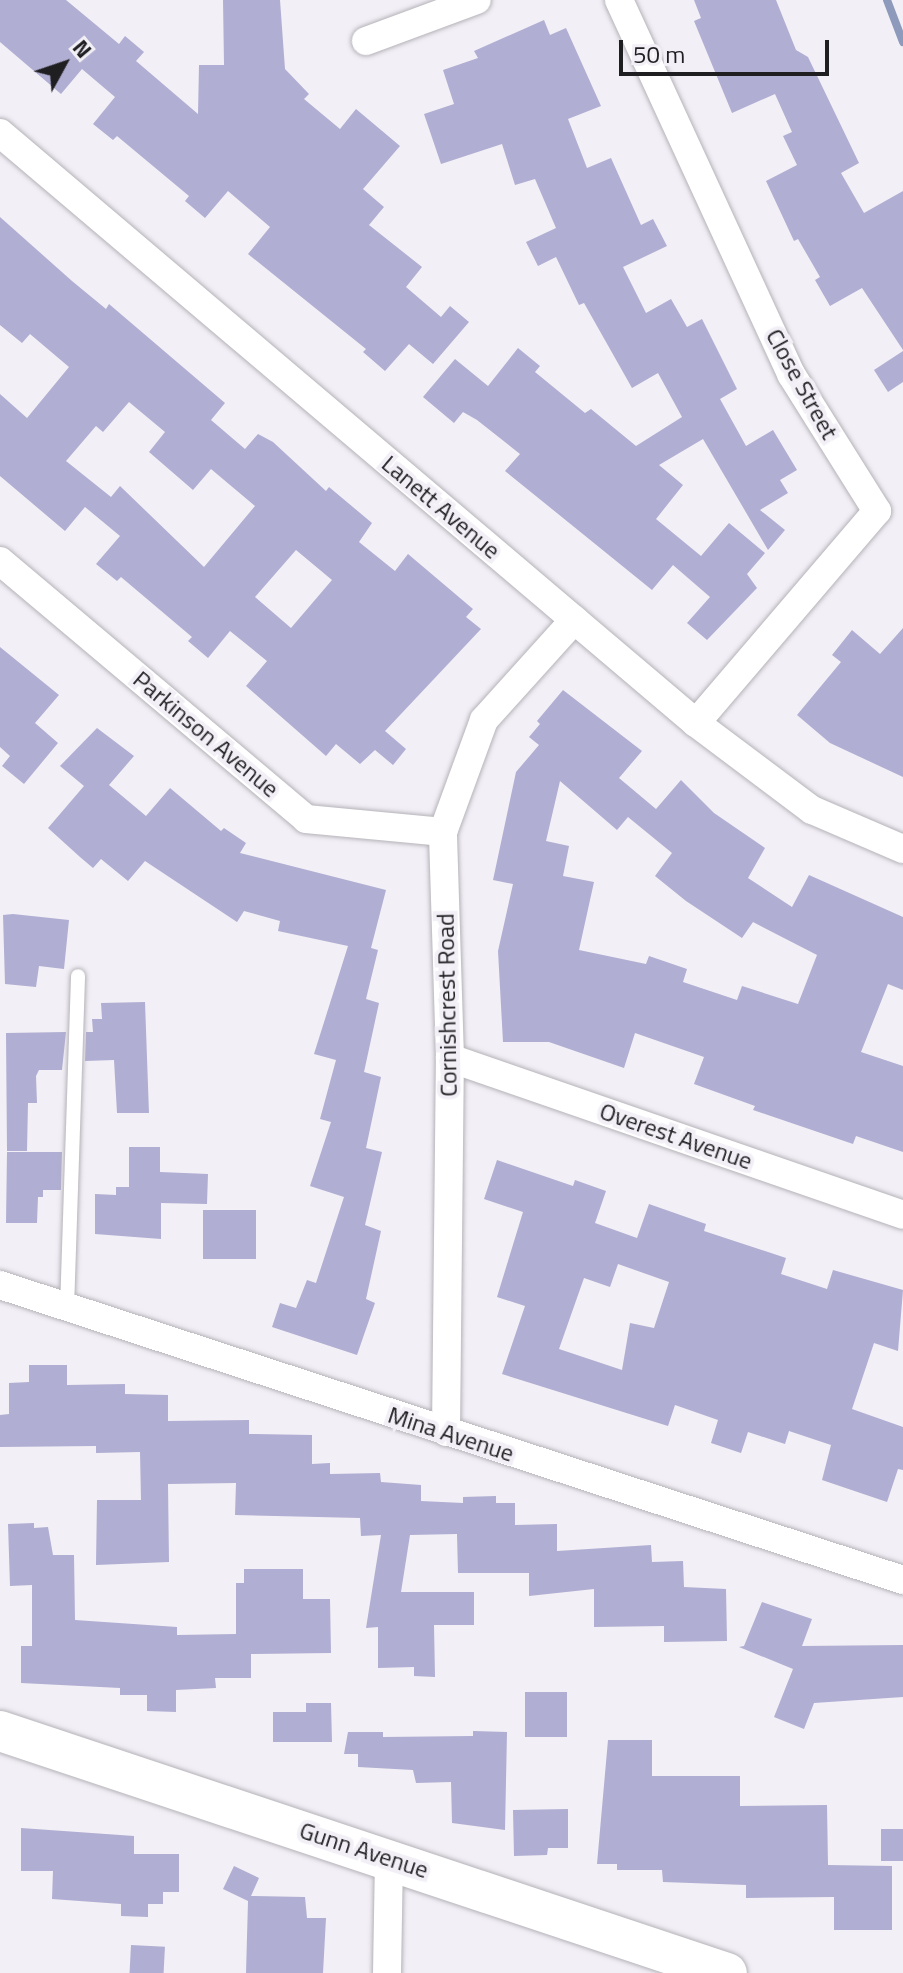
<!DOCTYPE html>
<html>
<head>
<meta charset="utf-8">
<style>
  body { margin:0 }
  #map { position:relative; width:903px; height:1973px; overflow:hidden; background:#f2eff6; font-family:"Titillium Web",sans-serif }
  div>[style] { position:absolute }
  .stream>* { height:8px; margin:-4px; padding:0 4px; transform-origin:4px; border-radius:4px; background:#8d9abb }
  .building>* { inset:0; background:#b0aed2; transform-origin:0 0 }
  .roads { filter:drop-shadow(0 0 2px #b5b2b8) drop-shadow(0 0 2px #b5b2b8) }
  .lane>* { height:14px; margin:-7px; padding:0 7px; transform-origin:7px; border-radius:7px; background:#fff }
  .street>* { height:28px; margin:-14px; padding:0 14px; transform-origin:14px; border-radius:14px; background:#fff }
  .secondary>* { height:40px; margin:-20px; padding:0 20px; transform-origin:20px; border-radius:20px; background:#fff }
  span { translate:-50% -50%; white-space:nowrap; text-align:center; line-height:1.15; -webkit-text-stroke:8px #f2eff6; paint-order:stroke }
  .street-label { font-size:24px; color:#1f1e21 }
  .north { position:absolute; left:24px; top:24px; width:80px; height:80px; -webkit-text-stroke:6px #f2eff6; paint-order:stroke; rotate:50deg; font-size:22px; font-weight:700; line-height:32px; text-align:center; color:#1f1e21 }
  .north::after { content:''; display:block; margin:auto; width:28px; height:36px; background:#1f1e21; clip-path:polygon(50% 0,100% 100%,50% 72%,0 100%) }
  .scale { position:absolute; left:619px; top:40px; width:210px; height:36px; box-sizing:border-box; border:4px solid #1f1e21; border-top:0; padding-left:10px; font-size:24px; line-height:28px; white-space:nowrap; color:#1f1e21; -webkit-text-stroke:6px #f2eff6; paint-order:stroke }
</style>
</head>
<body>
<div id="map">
  <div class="stream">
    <div style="left:887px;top:0;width:45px;rotate:69.1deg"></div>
  </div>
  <div class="building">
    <div style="clip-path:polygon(0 0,66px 0,119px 44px,125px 36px,144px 52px,136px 61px,198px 114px,199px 65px,224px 65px,223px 0,280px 0,285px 69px,309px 94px,304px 99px,340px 129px,356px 109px,400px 146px,363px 189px,384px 207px,369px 225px,422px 267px,406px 287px,441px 317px,450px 306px,469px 322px,433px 364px,409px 344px,385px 371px,363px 352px,366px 349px,248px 254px,270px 227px,228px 191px,205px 218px,185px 201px,189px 196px,117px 136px,113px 140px,93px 124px,115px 97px,82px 69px,61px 94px,0 42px)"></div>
    <div style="clip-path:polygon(694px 0,776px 0,796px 50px,808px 57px,859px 163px,841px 173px,864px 213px,903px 191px,903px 350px,862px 288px,830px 306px,815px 280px,820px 277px,798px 239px,794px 241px,766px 181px,797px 165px,783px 136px,792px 132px,775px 94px,732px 113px,694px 21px,701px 18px)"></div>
    <div style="clip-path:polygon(544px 20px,550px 35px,566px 28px,601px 106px,568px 119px,587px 168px,611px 158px,641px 225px,653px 219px,667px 246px,623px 267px,646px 313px,671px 299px,687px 327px,702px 319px,737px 389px,720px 399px,746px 446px,773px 430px,797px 470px,780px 480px,788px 493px,760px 510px,785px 530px,768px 550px,703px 439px,659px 465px,683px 485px,656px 519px,701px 556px,729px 523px,765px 553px,747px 574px,757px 588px,707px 640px,687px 623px,710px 597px,673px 565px,652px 590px,505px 471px,520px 454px,477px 420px,463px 412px,454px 423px,423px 397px,455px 359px,488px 386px,518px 348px,540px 366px,535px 372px,585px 413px,591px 409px,636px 446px,682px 417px,658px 373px,632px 388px,584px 303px,579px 305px,556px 257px,538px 266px,526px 242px,556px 228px,535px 179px,515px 185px,502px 144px,441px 164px,424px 114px,454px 104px,443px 70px,478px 58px,474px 51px)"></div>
    <div style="clip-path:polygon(evenodd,0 217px,72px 281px,106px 309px,109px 304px,225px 403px,211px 420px,245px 449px,258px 434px,273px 442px,326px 491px,329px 487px,372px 523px,359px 542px,395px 571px,408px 554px,473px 609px,466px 617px,481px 629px,385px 731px,406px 749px,393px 765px,375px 750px,360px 764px,336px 744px,326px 756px,246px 686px,267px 661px,230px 631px,208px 658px,188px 641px,192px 637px,121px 577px,117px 581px,96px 564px,120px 536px,85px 507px,65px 531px,0 476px,0 394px,27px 418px,69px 367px,30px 334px,22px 343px,0 325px,0 217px,129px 402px,165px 432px,149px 452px,193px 490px,211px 469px,255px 506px,204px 567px,120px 486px,111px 497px,66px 461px,96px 426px,103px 432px,129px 402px,0 217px,296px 550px,332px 580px,291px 628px,255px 597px,296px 550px)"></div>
    <div style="clip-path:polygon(903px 351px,903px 382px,888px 392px,874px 370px)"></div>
    <div style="clip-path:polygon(903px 628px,903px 777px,830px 743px,797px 715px,841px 662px,832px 655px,852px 630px,880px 654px)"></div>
    <div style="clip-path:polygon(0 647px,59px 695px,35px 723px,58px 743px,24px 784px,2px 766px,10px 756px,0 747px)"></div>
    <div style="clip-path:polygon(evenodd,563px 690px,642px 751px,619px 778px,656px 809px,681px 780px,714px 813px,765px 848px,748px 878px,792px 907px,809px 875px,903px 917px,903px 990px,888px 984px,861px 1052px,903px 1066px,903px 1152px,856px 1136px,853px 1144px,753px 1110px,755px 1106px,694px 1084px,704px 1057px,635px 1033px,624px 1068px,549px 1042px,503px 1042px,498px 951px,513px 884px,493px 880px,516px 772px,539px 745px,529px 737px,540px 724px,537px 721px,563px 690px,560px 781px,617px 830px,628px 817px,672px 853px,655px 876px,686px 901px,742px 938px,753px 922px,817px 955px,798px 1004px,742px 986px,737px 1000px,683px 982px,687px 969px,649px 956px,646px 964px,579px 950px,594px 882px,563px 876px,569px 846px,546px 841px,560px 781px)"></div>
    <div style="clip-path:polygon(97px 728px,134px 756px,109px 785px,146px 816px,170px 788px,221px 831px,224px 828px,246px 843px,240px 853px,386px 890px,371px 948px,378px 950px,366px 999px,379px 1003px,364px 1072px,381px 1077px,366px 1148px,382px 1152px,365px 1225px,381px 1231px,366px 1299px,375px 1303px,357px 1355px,272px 1327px,280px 1303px,296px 1308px,307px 1280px,316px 1283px,344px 1197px,310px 1186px,331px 1122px,320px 1119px,336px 1060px,314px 1054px,348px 946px,278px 931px,280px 921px,244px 911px,237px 922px,145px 861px,128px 881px,101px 859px,93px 868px,80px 857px,48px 828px,84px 786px,60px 766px)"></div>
    <div style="clip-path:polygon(13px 914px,69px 920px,64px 969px,39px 966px,36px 987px,5px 984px,3px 915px)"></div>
    <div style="clip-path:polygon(145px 1002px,149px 1113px,117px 1113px,114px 1060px,85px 1061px,86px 1032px,93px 1032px,92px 1019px,102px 1019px,101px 1003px)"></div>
    <div style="clip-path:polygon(66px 1032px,62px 1070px,39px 1070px,36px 1076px,37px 1103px,28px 1103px,27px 1151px,7px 1151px,6px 1033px)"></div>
    <div style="clip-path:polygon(129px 1147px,160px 1147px,160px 1172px,208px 1174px,207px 1204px,161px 1203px,161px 1239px,95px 1234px,95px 1194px,116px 1195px,116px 1187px,129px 1187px)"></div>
    <div style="clip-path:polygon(7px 1152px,62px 1152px,61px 1190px,43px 1190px,43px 1197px,38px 1197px,37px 1223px,6px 1223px)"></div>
    <div style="clip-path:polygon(evenodd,497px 1160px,573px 1186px,575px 1180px,606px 1191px,595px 1223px,637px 1238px,649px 1204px,706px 1224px,704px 1231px,786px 1258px,781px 1274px,827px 1289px,833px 1270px,903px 1290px,898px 1351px,874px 1343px,852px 1409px,903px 1427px,903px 1470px,898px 1469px,887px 1502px,822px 1480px,831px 1445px,789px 1431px,785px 1444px,748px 1432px,741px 1453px,711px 1443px,718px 1420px,675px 1405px,668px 1426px,502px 1374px,525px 1306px,497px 1297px,523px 1212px,484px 1199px,497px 1160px,618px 1264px,669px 1282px,654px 1328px,630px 1323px,622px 1370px,559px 1349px,584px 1278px,610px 1287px,618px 1264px)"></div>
    <div style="left:256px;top:1210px;width:49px;height:53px;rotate:90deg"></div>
    <div style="clip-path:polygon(29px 1365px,67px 1365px,67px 1385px,125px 1384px,125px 1394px,168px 1395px,168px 1421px,249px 1420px,249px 1434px,312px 1435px,312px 1464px,330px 1463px,330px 1474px,380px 1473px,381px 1482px,421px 1485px,421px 1501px,463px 1503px,463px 1497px,496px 1496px,496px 1503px,515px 1503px,515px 1525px,557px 1524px,557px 1551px,651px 1545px,652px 1562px,683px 1561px,684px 1587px,726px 1589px,727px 1641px,664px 1642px,664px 1626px,594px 1627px,594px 1589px,529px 1596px,529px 1573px,458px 1573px,457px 1534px,410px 1535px,401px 1592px,474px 1592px,474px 1625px,434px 1625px,435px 1677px,414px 1676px,414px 1667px,378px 1668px,378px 1627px,366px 1628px,381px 1535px,361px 1536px,360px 1518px,235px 1515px,236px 1483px,168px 1484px,169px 1562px,96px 1565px,97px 1500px,141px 1500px,140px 1452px,96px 1453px,96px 1446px,0 1447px,0 1415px,9px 1414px,9px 1383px,29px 1382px)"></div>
    <div style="clip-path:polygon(34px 1523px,34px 1528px,48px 1527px,53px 1555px,74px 1555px,75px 1620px,177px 1627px,177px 1635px,236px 1634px,236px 1583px,244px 1583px,244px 1569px,303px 1569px,303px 1599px,330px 1599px,331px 1653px,251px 1654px,251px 1678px,215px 1678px,216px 1688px,176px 1690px,176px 1712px,147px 1711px,147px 1695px,120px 1695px,120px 1688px,21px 1683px,21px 1646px,32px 1646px,32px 1585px,10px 1586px,8px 1524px)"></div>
    <div style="clip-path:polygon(762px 1602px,812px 1619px,802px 1646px,903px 1645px,903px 1697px,814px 1703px,804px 1729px,774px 1717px,793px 1669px,739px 1647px,744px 1646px)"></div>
    <div style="left:525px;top:1692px;width:42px;height:45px"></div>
    <div style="clip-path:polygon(306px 1703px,331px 1703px,332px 1742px,273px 1742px,273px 1712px,306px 1712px)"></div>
    <div style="clip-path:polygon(473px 1731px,507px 1732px,505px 1830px,452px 1823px,451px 1782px,416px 1783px,413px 1770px,358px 1767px,358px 1754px,344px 1754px,348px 1732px,383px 1732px,383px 1737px,473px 1736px)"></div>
    <div style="clip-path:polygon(608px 1740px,652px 1740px,652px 1776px,740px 1776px,740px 1806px,827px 1805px,828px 1865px,892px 1866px,892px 1930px,834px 1930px,834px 1897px,746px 1898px,746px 1885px,663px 1882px,662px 1870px,617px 1870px,617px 1864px,597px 1864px)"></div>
    <div style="clip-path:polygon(568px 1809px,568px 1848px,548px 1848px,547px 1855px,514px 1856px,513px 1810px)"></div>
    <div style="clip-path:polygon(21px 1828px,134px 1836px,134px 1854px,179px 1854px,179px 1892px,163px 1892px,163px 1904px,148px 1904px,148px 1917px,121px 1916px,121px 1904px,52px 1899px,53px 1871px,21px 1871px)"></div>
    <div style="left:881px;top:1829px;width:22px;height:32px"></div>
    <div style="clip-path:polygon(234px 1866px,259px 1878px,251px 1896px,305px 1897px,307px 1918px,326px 1918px,323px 1973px,246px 1973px,248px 1901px,223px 1889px)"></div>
    <div style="left:131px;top:1945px;width:34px;height:28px;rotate:3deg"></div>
  </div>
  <div class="roads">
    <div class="lane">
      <div style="left:67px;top:1309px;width:333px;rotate:-88.1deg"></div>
    </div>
    <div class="street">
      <div style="left:619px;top:0;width:412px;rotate:65.3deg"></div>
      <div style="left:791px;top:374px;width:162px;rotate:57.9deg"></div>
      <div style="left:877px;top:511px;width:279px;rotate:130.5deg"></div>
      <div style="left:366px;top:41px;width:118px;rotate:-20.3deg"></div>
      <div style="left:0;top:133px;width:912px;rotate:40.29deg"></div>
      <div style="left:696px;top:723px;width:145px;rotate:36.9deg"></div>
      <div style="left:812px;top:810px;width:99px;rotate:23.2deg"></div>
      <div style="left:0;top:561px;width:400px;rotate:40.1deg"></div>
      <div style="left:306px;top:819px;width:138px;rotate:5.4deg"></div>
      <div style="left:450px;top:1058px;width:479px;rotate:19.1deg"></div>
      <div style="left:0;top:1285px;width:950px;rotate:18.09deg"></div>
      <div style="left:446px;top:1432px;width:374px;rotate:-89.4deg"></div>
      <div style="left:450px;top:1058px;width:226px;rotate:-91.8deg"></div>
      <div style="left:443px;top:832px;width:119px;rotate:-69.9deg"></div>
      <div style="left:484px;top:720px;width:135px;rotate:-48deg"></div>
      <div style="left:387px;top:1973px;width:115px;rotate:-89deg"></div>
    </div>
    <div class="secondary">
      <div style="left:0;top:1731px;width:766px;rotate:18.41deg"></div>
    </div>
  </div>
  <div class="street-label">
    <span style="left:802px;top:384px;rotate:61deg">Close Street</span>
    <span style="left:441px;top:507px;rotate:40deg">Lanett Avenue</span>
    <span style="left:206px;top:734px;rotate:40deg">Parkinson Avenue</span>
    <span style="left:447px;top:1005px;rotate:-91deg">Cornishcrest Road</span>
    <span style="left:676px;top:1136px;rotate:19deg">Overest Avenue</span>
    <span style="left:451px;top:1434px;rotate:18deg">Mina Avenue</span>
    <span style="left:364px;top:1850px;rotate:18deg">Gunn Avenue</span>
  </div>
  <div class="north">N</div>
  <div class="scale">50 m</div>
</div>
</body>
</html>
